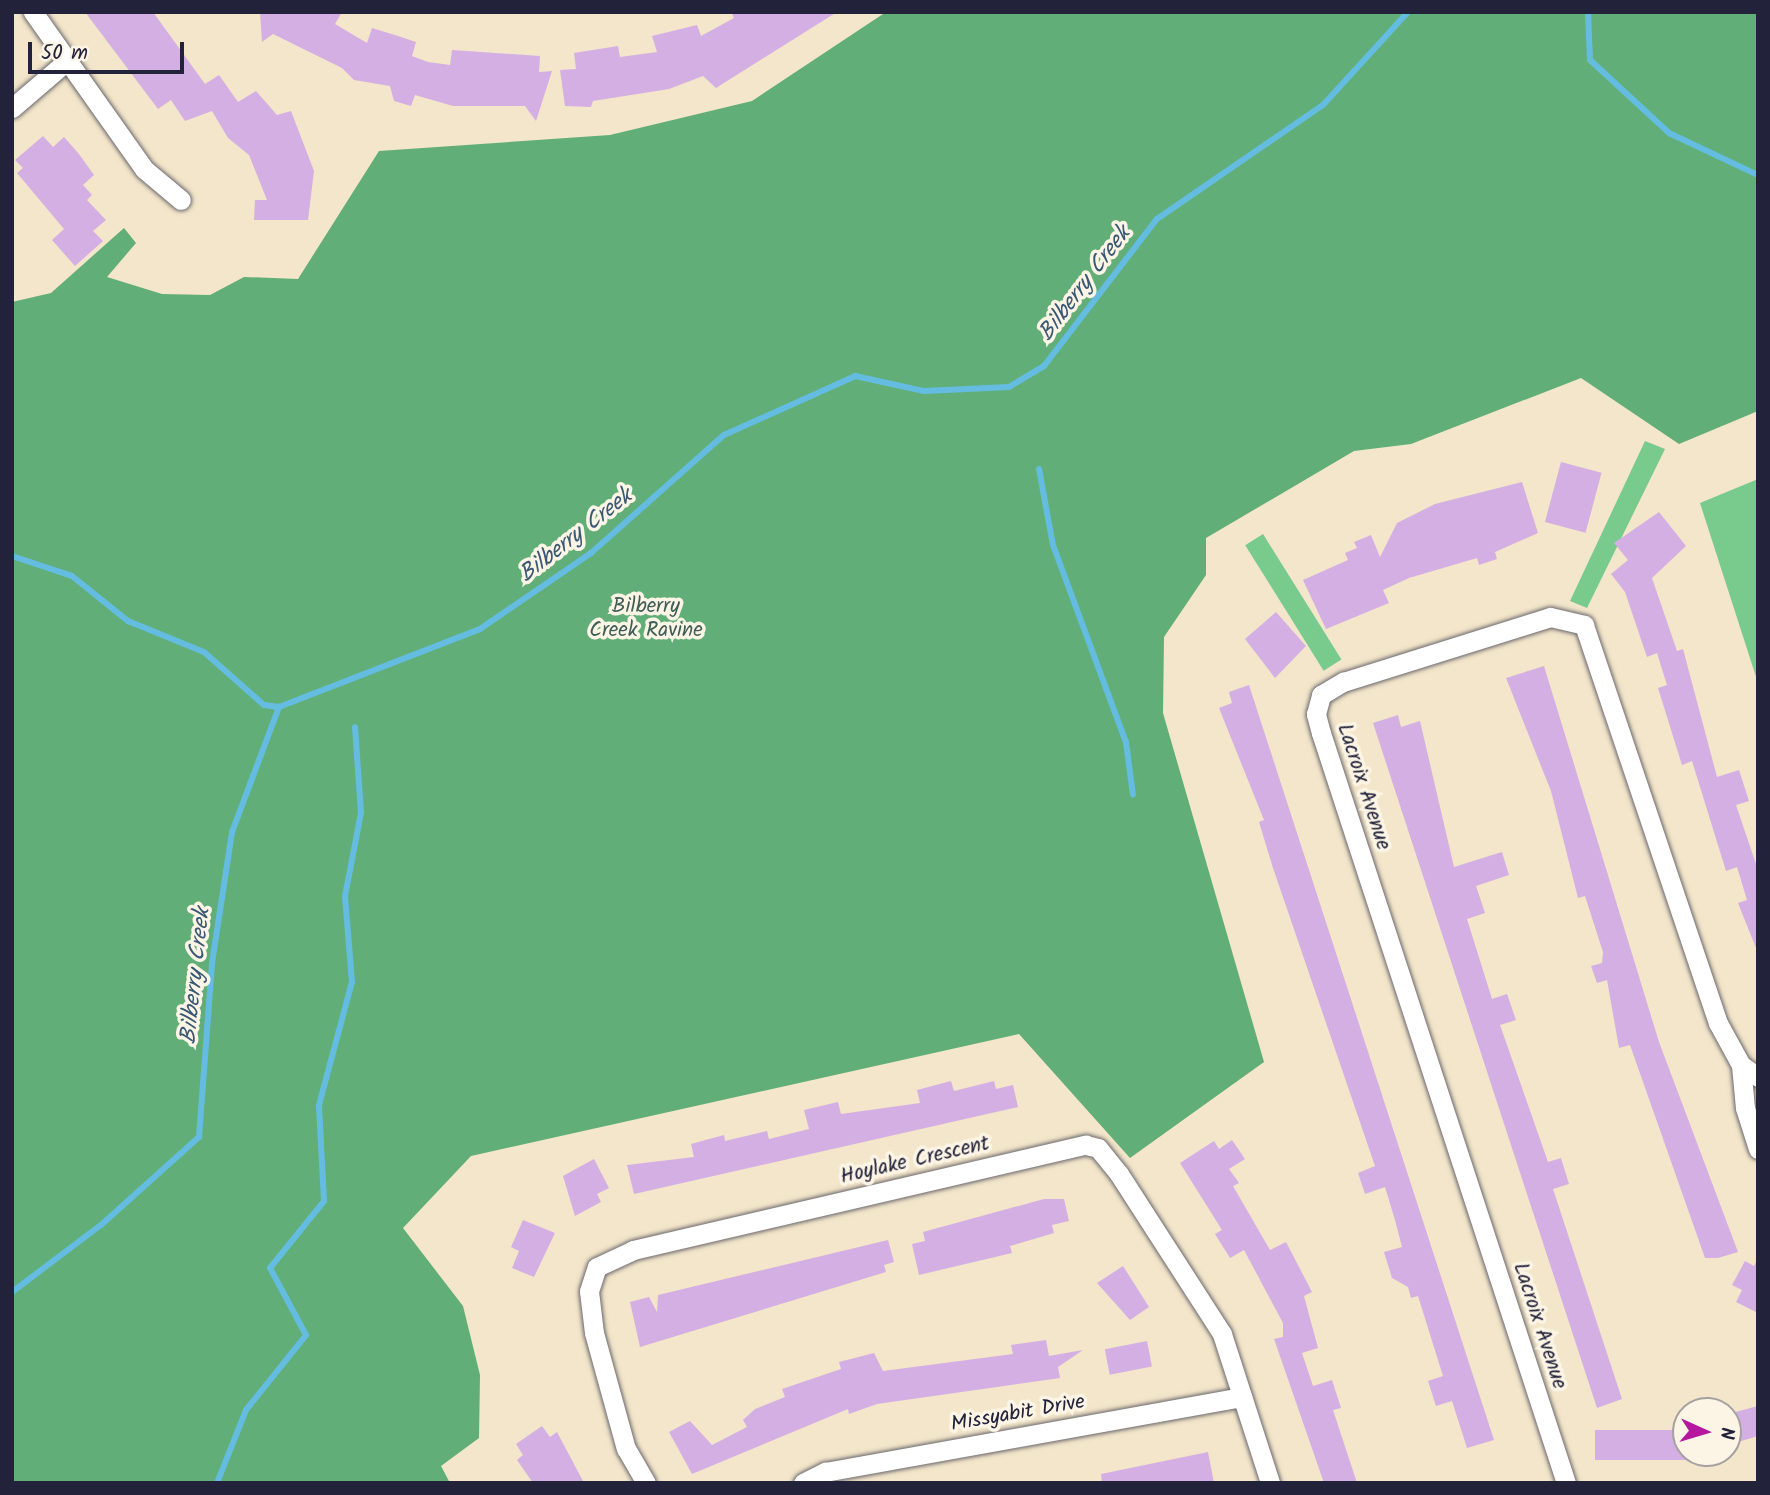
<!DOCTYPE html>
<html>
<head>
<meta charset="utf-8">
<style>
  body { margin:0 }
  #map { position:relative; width:1770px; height:1495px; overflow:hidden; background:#f3e6ca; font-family:Kalam,sans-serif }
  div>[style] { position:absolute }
  .green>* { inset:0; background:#78ca8d; transform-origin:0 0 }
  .forest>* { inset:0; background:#62ae78 }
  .stream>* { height:6px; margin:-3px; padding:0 3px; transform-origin:3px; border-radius:3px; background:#64bde1 }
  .building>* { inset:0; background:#d4afe3; transform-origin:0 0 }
  .roads { filter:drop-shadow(0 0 2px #6b676d) drop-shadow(0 0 2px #6b676d) }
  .street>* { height:19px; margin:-9.5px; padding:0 9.5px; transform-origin:9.5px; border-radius:9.5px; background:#fff }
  span { translate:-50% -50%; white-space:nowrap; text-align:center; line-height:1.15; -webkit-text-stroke:7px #fcf5e5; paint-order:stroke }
  .park-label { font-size:21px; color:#405d58 }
  .street-label { font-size:21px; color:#22223b }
  .water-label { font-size:23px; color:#395875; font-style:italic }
  .frame { position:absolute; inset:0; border:14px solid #22223b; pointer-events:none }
  .north { position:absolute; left:1672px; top:1397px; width:70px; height:70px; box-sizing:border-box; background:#fcf5e5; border:2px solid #a5a1a1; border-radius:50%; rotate:94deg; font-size:19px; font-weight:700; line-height:28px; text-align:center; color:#22223b }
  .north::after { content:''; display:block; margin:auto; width:24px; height:32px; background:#b5179e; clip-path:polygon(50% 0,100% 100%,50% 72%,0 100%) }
  .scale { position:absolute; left:28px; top:42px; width:156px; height:32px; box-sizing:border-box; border:4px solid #22223b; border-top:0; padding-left:9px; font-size:21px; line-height:24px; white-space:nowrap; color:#22223b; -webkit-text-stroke:5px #fcf5e5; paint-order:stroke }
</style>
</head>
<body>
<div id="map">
  <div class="green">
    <div style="clip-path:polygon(1645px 441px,1665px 449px,1587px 608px,1570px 601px)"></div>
    <div style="clip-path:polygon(1758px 479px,1758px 683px,1700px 503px)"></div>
    <div style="left:1263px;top:534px;width:148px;height:21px;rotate:58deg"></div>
  </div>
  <div class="forest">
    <div style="clip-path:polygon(886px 12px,1758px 12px,1758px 411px,1679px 444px,1581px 378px,1411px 444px,1354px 451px,1206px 538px,1206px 575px,1164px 637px,1163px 713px,1264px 1062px,1130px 1158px,1019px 1034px,471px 1156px,403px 1228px,463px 1306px,480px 1375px,479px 1438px,441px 1466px,450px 1483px,12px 1483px,12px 302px,51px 293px,124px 228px,136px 243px,107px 277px,162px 294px,210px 295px,244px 277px,298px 279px,379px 151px,610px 135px,752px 101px)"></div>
  </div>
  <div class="stream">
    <div style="left:1588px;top:12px;width:48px;rotate:87.6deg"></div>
    <div style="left:1590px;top:60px;width:108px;rotate:42.7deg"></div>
    <div style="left:1669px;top:133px;width:98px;rotate:25.3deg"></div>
    <div style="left:1039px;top:469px;width:77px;rotate:79.6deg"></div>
    <div style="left:1053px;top:545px;width:210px;rotate:69.7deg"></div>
    <div style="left:1126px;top:742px;width:53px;rotate:82.5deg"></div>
    <div style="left:12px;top:556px;width:63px;rotate:18.4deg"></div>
    <div style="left:72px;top:576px;width:72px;rotate:38.8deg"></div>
    <div style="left:128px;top:621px;width:82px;rotate:22.2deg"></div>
    <div style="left:204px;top:652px;width:80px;rotate:41.5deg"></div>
    <div style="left:264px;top:705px;width:15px;rotate:8deg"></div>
    <div style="left:12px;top:1292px;width:111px;rotate:-37deg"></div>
    <div style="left:101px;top:1225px;width:132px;rotate:-41.9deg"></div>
    <div style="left:199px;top:1137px;width:174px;rotate:-85.7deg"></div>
    <div style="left:212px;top:963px;width:133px;rotate:-81.3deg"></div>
    <div style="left:232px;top:832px;width:134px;rotate:-69.4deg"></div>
    <div style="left:279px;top:707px;width:216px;rotate:-21.2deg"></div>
    <div style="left:480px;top:629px;width:135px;rotate:-34.4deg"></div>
    <div style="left:591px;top:553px;width:178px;rotate:-41.6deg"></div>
    <div style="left:724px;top:435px;width:144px;rotate:-24.2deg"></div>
    <div style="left:855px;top:376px;width:71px;rotate:12.3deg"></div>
    <div style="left:924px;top:391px;width:85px;rotate:-2.7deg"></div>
    <div style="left:1009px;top:387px;width:41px;rotate:-31deg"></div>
    <div style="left:1044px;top:366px;width:185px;rotate:-52.5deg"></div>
    <div style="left:1157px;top:219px;width:201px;rotate:-34.5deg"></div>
    <div style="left:1323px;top:105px;width:126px;rotate:-47.6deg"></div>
    <div style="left:217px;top:1483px;width:79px;rotate:-68.3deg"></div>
    <div style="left:246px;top:1410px;width:96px;rotate:-51.3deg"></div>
    <div style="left:306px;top:1335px;width:76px;rotate:-118.2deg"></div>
    <div style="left:270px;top:1268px;width:86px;rotate:-51.1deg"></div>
    <div style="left:324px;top:1201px;width:96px;rotate:-93deg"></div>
    <div style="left:319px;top:1105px;width:127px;rotate:-75deg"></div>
    <div style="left:352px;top:982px;width:86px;rotate:-94.7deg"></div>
    <div style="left:345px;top:896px;width:85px;rotate:-79.1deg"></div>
    <div style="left:361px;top:813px;width:86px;rotate:-94deg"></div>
  </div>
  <div class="building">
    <div style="clip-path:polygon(85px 12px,153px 12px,205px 84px,219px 75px,238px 102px,256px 91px,277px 115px,291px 111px,314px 171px,308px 220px,254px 220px,255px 200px,267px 200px,249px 155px,228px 138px,212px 111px,185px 121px,171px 100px,158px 109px)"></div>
    <div style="clip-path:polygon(260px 12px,342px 12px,335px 24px,367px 43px,372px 28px,398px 36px,416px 42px,412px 56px,428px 62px,450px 65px,452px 50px,540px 56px,539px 72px,552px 71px,536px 121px,525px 106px,453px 106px,415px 95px,411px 106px,394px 101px,390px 86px,354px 80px,342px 68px,273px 34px,262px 42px)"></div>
    <div style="clip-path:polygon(731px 12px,837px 12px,716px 88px,703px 76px,669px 89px,593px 101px,591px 107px,565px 106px,560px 70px,576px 69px,574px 53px,618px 46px,620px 57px,657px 52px,652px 36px,697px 25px,701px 36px,734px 18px)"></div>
    <div style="clip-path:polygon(43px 136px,53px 147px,64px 137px,79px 154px,94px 175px,83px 185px,92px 195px,87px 200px,106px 220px,93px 231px,103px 241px,75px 266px,52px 240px,64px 229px,17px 173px,23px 168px,15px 160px)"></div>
    <div style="left:1561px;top:462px;width:42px;height:62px;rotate:15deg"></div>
    <div style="clip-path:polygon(1522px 482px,1538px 533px,1495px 552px,1497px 559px,1479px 565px,1477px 558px,1409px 578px,1383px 590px,1389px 603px,1326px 629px,1303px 580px,1348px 560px,1345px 553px,1357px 548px,1354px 542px,1371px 535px,1380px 557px,1397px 523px,1435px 504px)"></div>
    <div style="clip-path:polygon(1659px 512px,1686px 546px,1652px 578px,1677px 651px,1683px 649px,1717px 777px,1739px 770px,1749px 801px,1736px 805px,1758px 870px,1758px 953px,1738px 903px,1747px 900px,1737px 867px,1726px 871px,1692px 761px,1682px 765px,1658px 688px,1667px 685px,1657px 653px,1647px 657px,1625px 592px,1611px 574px,1628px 560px,1614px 543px)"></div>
    <div style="clip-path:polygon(1276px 612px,1306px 646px,1275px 678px,1245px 639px)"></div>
    <div style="clip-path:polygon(1544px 666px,1659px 1042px,1738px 1252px,1718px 1258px,1705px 1258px,1630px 1045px,1619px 1048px,1607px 980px,1597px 983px,1591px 966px,1602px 963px,1603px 952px,1585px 896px,1578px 898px,1551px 791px,1506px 678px)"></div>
    <div style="clip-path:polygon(1249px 685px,1494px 1440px,1467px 1448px,1452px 1401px,1436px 1406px,1428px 1381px,1443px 1376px,1418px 1296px,1411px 1298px,1408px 1287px,1392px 1278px,1384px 1252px,1402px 1247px,1395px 1220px,1385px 1187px,1365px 1194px,1358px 1173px,1375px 1166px,1273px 868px,1259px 822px,1264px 820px,1219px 708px,1232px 703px,1229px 692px)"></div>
    <div style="clip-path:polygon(1398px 715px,1401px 727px,1420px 721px,1454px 867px,1502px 852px,1509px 875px,1476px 886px,1485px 913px,1467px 919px,1492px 999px,1507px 994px,1516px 1020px,1500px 1025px,1548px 1162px,1561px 1158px,1569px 1184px,1553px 1189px,1622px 1399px,1597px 1408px,1373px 723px)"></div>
    <div style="clip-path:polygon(951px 1081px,954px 1091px,994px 1081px,996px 1089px,1013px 1085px,1018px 1107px,634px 1194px,627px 1165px,694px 1157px,691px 1144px,724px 1135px,725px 1141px,767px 1131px,769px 1139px,809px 1129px,804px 1110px,838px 1102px,841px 1114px,920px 1103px,917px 1090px)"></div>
    <div style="clip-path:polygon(1232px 1140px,1245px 1159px,1229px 1169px,1239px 1183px,1233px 1186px,1270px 1250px,1286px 1242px,1312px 1292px,1304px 1296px,1318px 1348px,1302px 1353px,1313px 1386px,1332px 1380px,1341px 1408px,1333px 1410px,1357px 1483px,1324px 1483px,1274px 1339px,1283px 1337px,1283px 1323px,1244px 1250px,1230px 1258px,1215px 1234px,1222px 1230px,1180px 1163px,1214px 1141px,1219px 1149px)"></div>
    <div style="clip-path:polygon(594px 1159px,609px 1188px,597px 1194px,601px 1202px,575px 1216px,563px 1176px)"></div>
    <div style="clip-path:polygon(1044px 1199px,1064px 1199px,1069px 1221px,1052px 1225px,1054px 1233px,1010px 1246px,1012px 1253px,919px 1275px,912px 1244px,925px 1241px,923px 1232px)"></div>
    <div style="clip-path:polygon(523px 1220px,555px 1233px,534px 1277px,512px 1268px,519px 1251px,511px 1247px)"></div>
    <div style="clip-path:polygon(888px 1240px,894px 1262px,884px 1265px,886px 1272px,640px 1347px,630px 1302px,649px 1297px,657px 1312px,658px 1295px)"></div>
    <div style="clip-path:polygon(1758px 1258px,1758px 1313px,1736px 1302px,1742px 1290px,1732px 1285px,1745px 1261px,1754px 1266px)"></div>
    <div style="clip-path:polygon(1123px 1266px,1149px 1307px,1130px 1320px,1097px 1283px)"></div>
    <div style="clip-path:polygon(1046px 1340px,1049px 1356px,1083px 1350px,1058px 1367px,1060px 1378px,877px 1404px,849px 1414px,848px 1409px,692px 1474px,669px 1432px,690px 1421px,712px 1445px,747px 1427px,743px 1420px,755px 1409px,785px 1397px,782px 1389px,841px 1369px,839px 1362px,874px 1353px,883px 1371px,1013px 1354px,1011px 1345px)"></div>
    <div style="left:1147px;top:1341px;width:26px;height:43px;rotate:79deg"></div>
    <div style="clip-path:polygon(1758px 1406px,1758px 1436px,1728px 1445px,1728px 1414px)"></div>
    <div style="clip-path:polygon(542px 1426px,550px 1437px,557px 1432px,584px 1483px,533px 1483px,517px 1460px,523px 1455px,516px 1444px)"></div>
    <div style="left:1686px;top:1430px;width:30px;height:91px;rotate:90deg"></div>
    <div style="clip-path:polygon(1208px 1452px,1214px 1483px,1102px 1483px,1101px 1474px)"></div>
  </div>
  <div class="roads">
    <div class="street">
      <div style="left:33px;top:12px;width:192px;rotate:54.7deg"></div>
      <div style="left:144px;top:169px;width:48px;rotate:40deg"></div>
      <div style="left:12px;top:108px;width:74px;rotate:-40.6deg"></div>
      <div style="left:1741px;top:1065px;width:43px;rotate:84.7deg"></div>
      <div style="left:1745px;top:1108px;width:43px;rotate:72.4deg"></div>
      <div style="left:646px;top:1483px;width:39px;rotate:-120deg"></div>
      <div style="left:626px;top:1449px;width:120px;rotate:-105.4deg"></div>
      <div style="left:594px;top:1333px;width:42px;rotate:-96.8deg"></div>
      <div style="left:589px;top:1291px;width:25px;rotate:-72deg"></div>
      <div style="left:597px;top:1267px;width:40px;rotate:-25deg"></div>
      <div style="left:633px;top:1250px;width:465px;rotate:-13.1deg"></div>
      <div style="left:1086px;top:1145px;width:12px;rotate:14deg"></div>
      <div style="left:1098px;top:1148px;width:33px;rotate:51deg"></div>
      <div style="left:1119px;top:1174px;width:190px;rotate:57.2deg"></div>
      <div style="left:1222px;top:1334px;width:157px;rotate:72.1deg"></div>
      <div style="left:803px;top:1483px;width:25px;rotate:-27deg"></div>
      <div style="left:825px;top:1472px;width:424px;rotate:-10.2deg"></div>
      <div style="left:1566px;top:1483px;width:789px;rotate:-108.09deg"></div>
      <div style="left:1321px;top:733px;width:20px;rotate:-105deg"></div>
      <div style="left:1316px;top:714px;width:20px;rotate:-75deg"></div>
      <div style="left:1321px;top:695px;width:26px;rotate:-31deg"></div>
      <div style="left:1343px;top:682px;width:217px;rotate:-17.4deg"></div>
      <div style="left:1550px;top:617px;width:35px;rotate:13deg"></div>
      <div style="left:1584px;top:625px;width:420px;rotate:71.4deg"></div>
      <div style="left:1718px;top:1023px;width:48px;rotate:61.3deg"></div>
      <div style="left:1741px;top:1065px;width:21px;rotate:35deg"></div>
    </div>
  </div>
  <div class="park-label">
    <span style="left:646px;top:619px">Bilberry<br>Creek Ravine</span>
  </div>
  <div class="street-label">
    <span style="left:1363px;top:787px;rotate:72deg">Lacroix Avenue</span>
    <span style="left:915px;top:1161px;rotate:-13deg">Hoylake Crescent</span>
    <span style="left:1539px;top:1326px;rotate:72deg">Lacroix Avenue</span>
    <span style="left:1018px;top:1414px;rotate:-10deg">Missyabit Drive</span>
  </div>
  <div class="water-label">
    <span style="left:1085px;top:284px;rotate:-53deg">Bilberry Creek</span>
    <span style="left:576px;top:536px;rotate:-38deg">Bilberry Creek</span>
    <span style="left:196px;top:976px;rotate:-84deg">Bilberry Creek</span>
  </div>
  <div class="frame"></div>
  <div class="north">N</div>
  <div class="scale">50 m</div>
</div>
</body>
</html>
